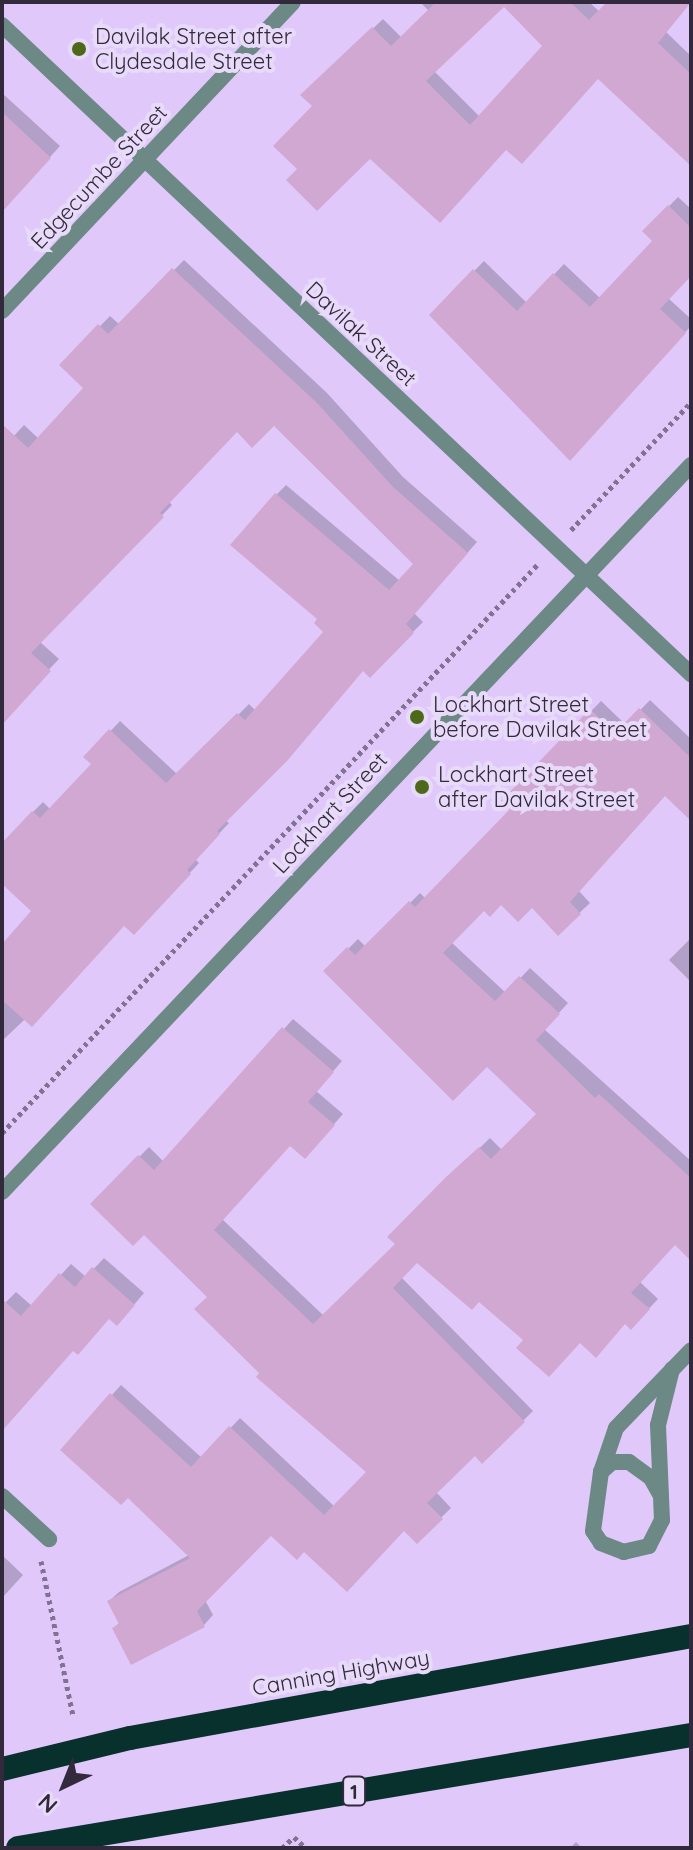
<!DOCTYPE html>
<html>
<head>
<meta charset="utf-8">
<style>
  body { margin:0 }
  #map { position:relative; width:693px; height:1850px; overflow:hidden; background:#e0c8fb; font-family:Quicksand,sans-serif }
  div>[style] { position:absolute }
  .shadow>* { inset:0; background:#0003 }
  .building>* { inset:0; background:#d1a8d1 }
  .path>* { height:5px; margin-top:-2.5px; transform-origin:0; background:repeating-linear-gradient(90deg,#817193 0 4px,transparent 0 8px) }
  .street>* { height:16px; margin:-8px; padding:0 8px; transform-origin:8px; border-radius:8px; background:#6c8985 }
  .highway>* { height:24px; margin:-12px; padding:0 12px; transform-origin:12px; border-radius:12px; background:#08312e }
  .dots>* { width:22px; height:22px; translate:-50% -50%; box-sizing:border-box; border:4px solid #e8daf9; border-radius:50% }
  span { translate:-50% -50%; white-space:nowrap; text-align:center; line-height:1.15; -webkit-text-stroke:8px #e8daf9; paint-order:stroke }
  .shield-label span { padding:2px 6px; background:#e8daf9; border:2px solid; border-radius:6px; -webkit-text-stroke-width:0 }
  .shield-label { font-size:20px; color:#33293d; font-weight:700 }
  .poi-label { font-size:22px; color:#33293d }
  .left { translate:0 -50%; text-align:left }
  .street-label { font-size:22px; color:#33293d }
  .frame { position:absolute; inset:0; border:4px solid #33293d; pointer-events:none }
  .north { position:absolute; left:24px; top:1746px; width:80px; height:80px; -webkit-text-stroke:6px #e8daf9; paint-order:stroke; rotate:223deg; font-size:22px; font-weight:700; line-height:32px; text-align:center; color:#33293d }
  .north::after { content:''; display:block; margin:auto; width:28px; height:36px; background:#33293d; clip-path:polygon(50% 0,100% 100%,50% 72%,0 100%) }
</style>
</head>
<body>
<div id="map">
  <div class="shadow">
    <div style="clip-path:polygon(evenodd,420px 2px,589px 2px,600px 12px,610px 2px,691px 2px,666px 32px,691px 56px,691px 147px,598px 76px,507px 148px,370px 156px,300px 169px,315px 106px,303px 95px,383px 19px,402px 38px,429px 11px,420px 2px,504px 4px,544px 46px,480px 117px,434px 71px,504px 4px)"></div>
    <div style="clip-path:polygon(2px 93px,60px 146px,23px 187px,2px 198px)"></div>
    <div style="clip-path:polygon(678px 197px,691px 209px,691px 274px,668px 298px,691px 319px,691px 326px,579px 448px,431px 315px,484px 261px,527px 303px,564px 264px,601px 299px,655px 241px,645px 231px)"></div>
    <div style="clip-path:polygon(184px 260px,327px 393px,403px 477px,477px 542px,414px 613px,423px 622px,370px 675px,363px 669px,225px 820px,229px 823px,195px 859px,199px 863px,144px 922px,125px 924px,2px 1041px,2px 947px,34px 911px,2px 881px,2px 843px,43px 802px,51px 810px,94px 764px,86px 757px,120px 721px,178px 775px,249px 704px,256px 711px,326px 632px,276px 495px,286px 485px,400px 581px,416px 564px,274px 424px,237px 430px,169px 502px,172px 505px,39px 641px,59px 659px,2px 719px,2px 449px,24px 425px,39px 439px,86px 387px,62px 365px,110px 316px,120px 325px)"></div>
    <div style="clip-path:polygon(650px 700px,691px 739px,691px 818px,666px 794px,579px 891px,590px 903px,558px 933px,532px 905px,501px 903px,484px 909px,451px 942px,506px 993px,530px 968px,568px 1003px,544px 1029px,691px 1161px,691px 1249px,675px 1243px,640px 1282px,658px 1299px,641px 1317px,580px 1341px,526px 1340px,480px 1300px,417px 1260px,401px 1277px,533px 1411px,482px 1461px,475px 1453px,436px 1492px,451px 1508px,417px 1541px,404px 1528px,305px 1550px,271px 1533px,205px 1600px,213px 1615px,204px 1625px,114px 1628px,120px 1622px,109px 1601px,119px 1592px,189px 1555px,112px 1395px,121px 1385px,202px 1458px,240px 1418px,335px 1507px,368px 1472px,262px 1373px,210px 1297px,144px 1232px,93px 1204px,149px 1147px,164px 1162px,293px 1019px,342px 1061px,316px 1091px,343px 1114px,314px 1147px,290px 1144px,222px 1219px,324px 1316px,398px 1244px,459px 1168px,490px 1138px,502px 1150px,539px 1114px,487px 1064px,326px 971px,358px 939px,366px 947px,420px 893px,426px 899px,513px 809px,504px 801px,601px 701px,626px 725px)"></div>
    <div style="clip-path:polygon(691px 938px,691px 982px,669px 960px)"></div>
    <div style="clip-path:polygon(104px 1258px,144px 1293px,127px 1313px,110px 1317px,2px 1405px,2px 1306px,16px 1292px,32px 1306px,71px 1264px,86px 1277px)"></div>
    <div style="clip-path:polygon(2px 1555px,23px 1575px,2px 1598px)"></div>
    <div style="clip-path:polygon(576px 1842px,582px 1848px,570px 1848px)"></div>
  </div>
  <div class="building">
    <div style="clip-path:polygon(evenodd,436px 2px,570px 2px,589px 20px,607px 2px,691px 2px,658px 43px,691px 74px,691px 166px,598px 79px,522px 164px,506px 150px,440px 223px,370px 159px,317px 211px,286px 180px,297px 169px,273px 146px,312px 106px,300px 95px,372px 27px,391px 46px,436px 2px,504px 7px,542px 46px,470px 125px,426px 81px,504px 7px)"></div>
    <div style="clip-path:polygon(2px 112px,51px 158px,2px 212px)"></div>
    <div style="clip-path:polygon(668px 205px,691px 228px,691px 276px,660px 309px,686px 333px,570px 461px,429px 315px,473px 269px,517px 311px,553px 273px,590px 307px,652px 241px,642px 231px)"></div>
    <div style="clip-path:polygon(172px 268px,317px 403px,393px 487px,468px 553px,406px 624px,414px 633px,370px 678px,363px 671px,287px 761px,217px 831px,220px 834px,187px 870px,191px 874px,134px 935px,124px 926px,32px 1027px,2px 1000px,2px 944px,31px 911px,2px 884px,2px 843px,32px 811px,40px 818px,91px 764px,83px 757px,109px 729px,166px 783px,237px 713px,245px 720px,323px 632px,314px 623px,317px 619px,230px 545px,275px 493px,389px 590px,413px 564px,274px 426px,252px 448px,237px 432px,160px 513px,164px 517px,31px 653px,51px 671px,2px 725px,2px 424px,28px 448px,83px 388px,59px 365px,98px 324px,108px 334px)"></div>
    <div style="clip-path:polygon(639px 708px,691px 758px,691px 821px,665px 796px,570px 902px,581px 914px,558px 936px,532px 908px,518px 922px,501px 905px,490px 917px,484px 911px,443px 953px,495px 1001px,519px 976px,560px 1014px,536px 1040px,595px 1098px,599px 1094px,691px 1178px,691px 1261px,675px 1245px,631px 1293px,650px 1309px,631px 1330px,625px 1324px,596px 1358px,580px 1343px,549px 1377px,516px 1348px,523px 1340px,479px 1302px,472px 1310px,417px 1263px,393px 1288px,525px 1422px,482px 1464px,475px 1456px,427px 1503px,443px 1519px,417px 1544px,404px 1531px,347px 1592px,304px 1552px,297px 1560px,271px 1536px,197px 1611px,205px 1627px,131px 1665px,112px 1628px,119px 1624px,107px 1601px,190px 1558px,128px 1498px,121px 1505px,60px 1450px,110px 1393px,191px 1467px,229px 1426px,324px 1515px,366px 1472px,256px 1377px,259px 1373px,194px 1309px,207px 1297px,144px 1235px,133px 1246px,90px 1204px,138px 1155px,154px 1170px,282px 1027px,334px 1072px,308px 1102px,335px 1125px,305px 1159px,290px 1146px,214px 1230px,313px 1324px,395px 1244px,387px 1237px,446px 1177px,479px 1147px,491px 1159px,536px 1114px,487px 1067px,453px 1101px,323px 971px,347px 947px,355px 955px,409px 901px,415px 907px,510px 809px,501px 801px,590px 709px,615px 733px)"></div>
    <div style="clip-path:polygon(92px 1267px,135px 1305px,117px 1326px,109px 1319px,78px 1355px,73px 1351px,2px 1431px,2px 1299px,21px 1316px,59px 1273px,75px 1287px)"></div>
  </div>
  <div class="path">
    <div style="left:571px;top:530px;width:175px;rotate:-46.8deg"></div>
    <div style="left:2px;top:1133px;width:783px;rotate:-46.71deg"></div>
    <div style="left:41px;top:1561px;width:158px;rotate:78.3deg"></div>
    <div style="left:282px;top:1848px;width:16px;rotate:-43deg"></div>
    <div style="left:294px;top:1837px;width:16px;rotate:43deg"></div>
  </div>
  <div class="street">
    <div style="left:2px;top:25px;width:947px;rotate:43.29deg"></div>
    <div style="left:2px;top:311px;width:424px;rotate:-46.7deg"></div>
    <div style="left:2px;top:1192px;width:1002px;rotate:-46.54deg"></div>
    <div style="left:672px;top:1369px;width:58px;rotate:104deg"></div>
    <div style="left:658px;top:1425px;width:95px;rotate:87.6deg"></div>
    <div style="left:662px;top:1520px;width:29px;rotate:117deg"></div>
    <div style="left:649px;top:1546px;width:26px;rotate:167deg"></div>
    <div style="left:624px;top:1552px;width:25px;rotate:-159deg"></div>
    <div style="left:601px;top:1543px;width:14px;rotate:-124deg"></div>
    <div style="left:593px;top:1531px;width:60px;rotate:-82.3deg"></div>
    <div style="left:601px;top:1472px;width:46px;rotate:-71.2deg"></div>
    <div style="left:616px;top:1428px;width:108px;rotate:-46.1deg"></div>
    <div style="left:601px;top:1472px;width:15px;rotate:-42deg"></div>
    <div style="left:612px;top:1462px;width:17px"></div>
    <div style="left:629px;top:1462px;width:27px;rotate:36deg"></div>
    <div style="left:651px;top:1478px;width:18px;rotate:61deg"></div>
    <div style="left:2px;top:1496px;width:64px;rotate:42.5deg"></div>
  </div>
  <div class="highway">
    <div style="left:2px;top:1769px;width:132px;rotate:-13.6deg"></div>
    <div style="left:130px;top:1738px;width:570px;rotate:-10.3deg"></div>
    <div style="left:18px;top:1848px;width:682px;rotate:-9.53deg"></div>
  </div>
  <div class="dots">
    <div style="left:79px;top:49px;background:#4e6819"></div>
    <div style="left:417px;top:717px;background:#4e6819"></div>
    <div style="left:422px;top:787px;background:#4e6819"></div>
  </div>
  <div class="shield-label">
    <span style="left:354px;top:1791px">1</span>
  </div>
  <div class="poi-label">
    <span class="left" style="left:95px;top:49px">Davilak Street after<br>Clydesdale Street</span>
    <span class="left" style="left:433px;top:717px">Lockhart Street<br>before Davilak Street</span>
    <span class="left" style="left:438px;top:787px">Lockhart Street<br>after Davilak Street</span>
  </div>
  <div class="street-label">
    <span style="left:99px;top:177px;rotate:-47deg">Edgecumbe Street</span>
    <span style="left:361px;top:334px;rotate:43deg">Davilak Street</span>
    <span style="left:330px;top:813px;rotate:-47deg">Lockhart Street</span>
    <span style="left:341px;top:1673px;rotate:-10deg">Canning Highway</span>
  </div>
  <div class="frame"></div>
  <div class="north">N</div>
</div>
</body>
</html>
